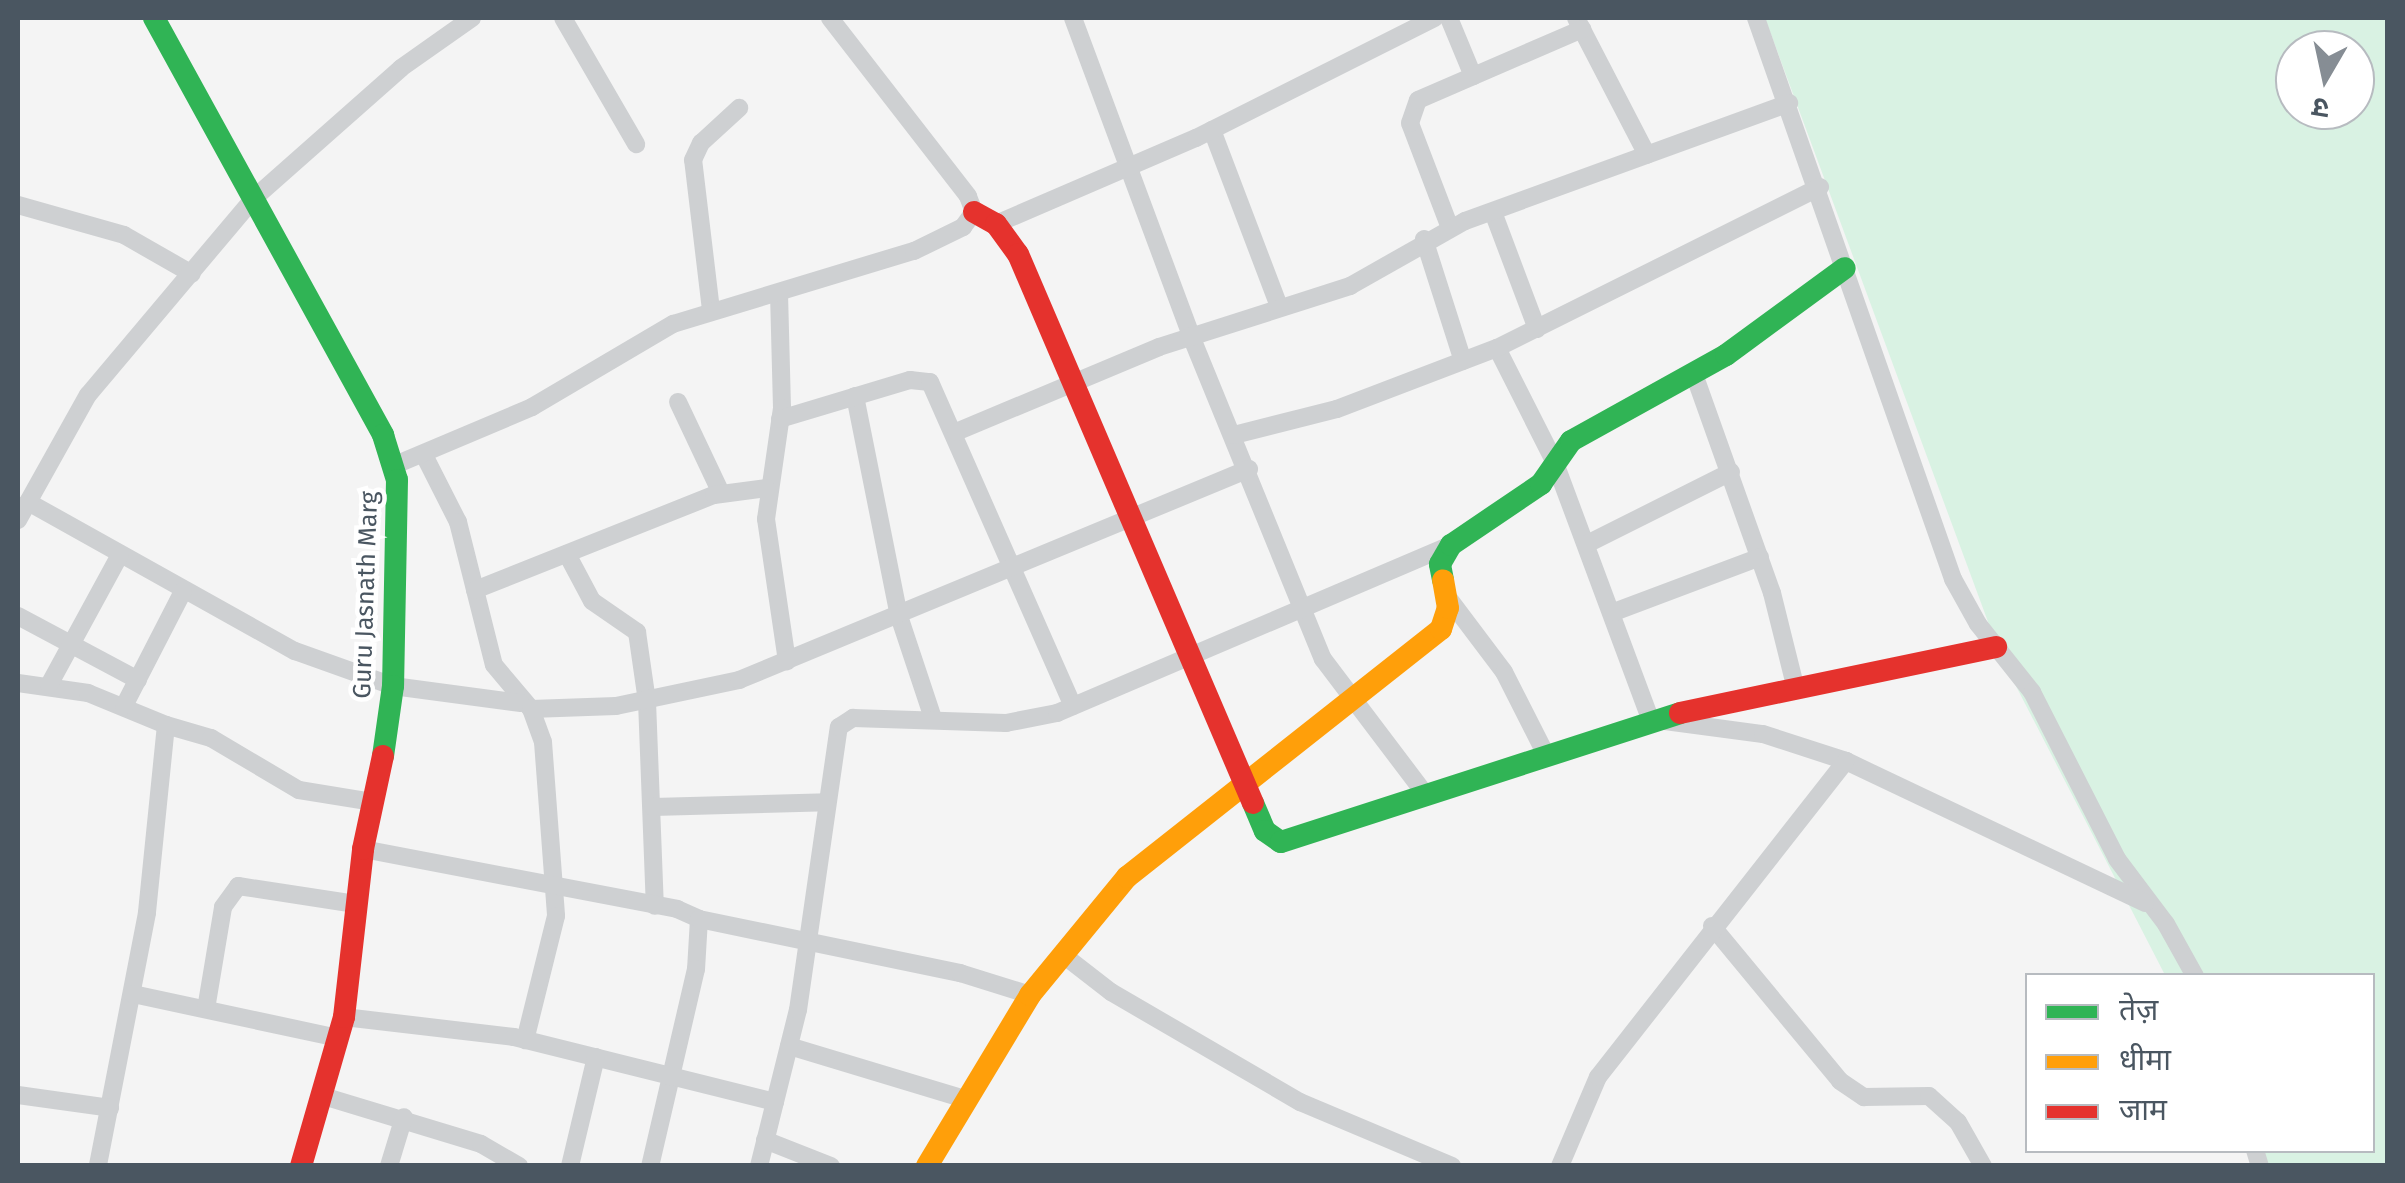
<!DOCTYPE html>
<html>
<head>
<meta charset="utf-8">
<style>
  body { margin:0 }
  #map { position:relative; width:2405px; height:1183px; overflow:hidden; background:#f4f4f4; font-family:"Fira Sans","Noto Sans Devanagari",sans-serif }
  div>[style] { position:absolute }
  .green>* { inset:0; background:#d9f2e3 }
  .street>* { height:18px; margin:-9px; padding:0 9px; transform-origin:9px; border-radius:9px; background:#ced0d2 }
  .fast>* { height:22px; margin:-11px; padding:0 11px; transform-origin:11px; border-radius:11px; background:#30b455 }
  .slow>* { height:22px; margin:-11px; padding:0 11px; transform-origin:11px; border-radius:11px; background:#ff9f0a }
  .jam>* { height:22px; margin:-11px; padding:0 11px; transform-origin:11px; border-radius:11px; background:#e5322d }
  span { translate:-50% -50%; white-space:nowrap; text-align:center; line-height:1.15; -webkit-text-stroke:9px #fff; paint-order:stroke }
  .street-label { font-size:25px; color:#4a5661 }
  .frame { position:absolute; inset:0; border:20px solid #4a5661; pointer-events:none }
  .legend { position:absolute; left:2025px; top:973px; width:350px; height:180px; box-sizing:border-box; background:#fff; border:2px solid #b7bbc0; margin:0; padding:12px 18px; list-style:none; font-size:30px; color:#4a5661 }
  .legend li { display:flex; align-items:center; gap:20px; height:50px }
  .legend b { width:50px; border:2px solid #b7bbc0 }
  .north { position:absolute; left:2275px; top:30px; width:100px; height:100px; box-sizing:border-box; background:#fff; border:2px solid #b7bbc0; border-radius:50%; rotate:189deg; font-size:28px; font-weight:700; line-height:40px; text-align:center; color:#4a5661 }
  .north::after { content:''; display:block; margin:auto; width:35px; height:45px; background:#868d94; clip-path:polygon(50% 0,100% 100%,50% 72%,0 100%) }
</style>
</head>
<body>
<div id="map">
  <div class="green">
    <div style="clip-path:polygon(evenodd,1765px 18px,2387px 18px,2387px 1165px,2265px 1165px,2256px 1151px,2372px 1150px,2372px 976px,2165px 975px,2001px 657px,1765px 18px,2295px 50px,2355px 50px,2355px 110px,2295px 110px,2295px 50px)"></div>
  </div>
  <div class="street">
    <div style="left:563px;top:18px;width:146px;rotate:59.9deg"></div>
    <div style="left:1073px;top:18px;width:339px;rotate:69.6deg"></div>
    <div style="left:1191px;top:336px;width:349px;rotate:67.8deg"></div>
    <div style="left:1323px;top:659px;width:171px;rotate:52.9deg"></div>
    <div style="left:1449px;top:18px;width:63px;rotate:67.5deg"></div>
    <div style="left:1576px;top:18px;width:154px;rotate:62.6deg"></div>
    <div style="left:1756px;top:18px;width:595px;rotate:70.65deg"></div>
    <div style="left:1953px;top:579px;width:51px;rotate:60.9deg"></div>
    <div style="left:1978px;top:624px;width:87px;rotate:51.5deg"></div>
    <div style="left:2032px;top:692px;width:187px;rotate:63deg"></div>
    <div style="left:2117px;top:859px;width:81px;rotate:53deg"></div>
    <div style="left:2166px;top:924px;width:60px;rotate:60.9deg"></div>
    <div style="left:1212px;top:130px;width:188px;rotate:69.2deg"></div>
    <div style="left:18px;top:205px;width:110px;rotate:15.8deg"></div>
    <div style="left:124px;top:235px;width:78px;rotate:29.8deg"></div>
    <div style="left:1493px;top:212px;width:125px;rotate:69.4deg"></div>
    <div style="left:996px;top:224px;width:218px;rotate:-23.3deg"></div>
    <div style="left:1196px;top:138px;width:267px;rotate:-26.7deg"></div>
    <div style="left:1450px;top:228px;width:112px;rotate:-110.9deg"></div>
    <div style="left:1410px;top:123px;width:24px;rotate:-71deg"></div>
    <div style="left:1418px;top:100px;width:179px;rotate:-23.4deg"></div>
    <div style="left:1424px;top:239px;width:128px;rotate:72.3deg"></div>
    <div style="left:779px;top:293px;width:115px;rotate:88.5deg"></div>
    <div style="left:782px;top:408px;width:112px;rotate:98.2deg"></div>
    <div style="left:766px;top:519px;width:144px;rotate:81.6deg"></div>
    <div style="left:711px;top:310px;width:151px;rotate:-96.8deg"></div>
    <div style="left:693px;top:160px;width:19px;rotate:-65deg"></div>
    <div style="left:701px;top:143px;width:52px;rotate:-42.6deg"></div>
    <div style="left:1497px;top:348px;width:129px;rotate:63.2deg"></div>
    <div style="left:1555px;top:463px;width:273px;rotate:69.6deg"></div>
    <div style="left:1650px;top:719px;width:114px;rotate:7.6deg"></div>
    <div style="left:1763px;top:734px;width:87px;rotate:18deg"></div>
    <div style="left:1846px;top:761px;width:331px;rotate:25.4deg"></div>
    <div style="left:1694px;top:374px;width:232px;rotate:70.4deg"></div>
    <div style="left:1772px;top:593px;width:99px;rotate:76deg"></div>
    <div style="left:855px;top:396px;width:224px;rotate:78.7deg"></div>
    <div style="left:899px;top:616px;width:108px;rotate:71.6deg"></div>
    <div style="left:678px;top:402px;width:101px;rotate:64.7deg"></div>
    <div style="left:780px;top:419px;width:136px;rotate:-16.7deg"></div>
    <div style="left:910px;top:380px;width:20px;rotate:6deg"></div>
    <div style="left:930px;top:382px;width:354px;rotate:66.2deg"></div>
    <div style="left:956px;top:432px;width:220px;rotate:-22.7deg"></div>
    <div style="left:1159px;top:347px;width:201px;rotate:-17.7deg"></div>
    <div style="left:1350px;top:286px;width:132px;rotate:-29.5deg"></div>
    <div style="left:1465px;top:221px;width:345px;rotate:-20deg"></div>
    <div style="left:1234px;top:435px;width:106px;rotate:-14.2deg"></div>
    <div style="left:1337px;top:409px;width:171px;rotate:-20.9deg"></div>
    <div style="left:1497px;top:348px;width:361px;rotate:-26.5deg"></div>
    <div style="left:424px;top:455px;width:75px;rotate:63.1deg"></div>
    <div style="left:458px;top:522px;width:147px;rotate:75.9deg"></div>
    <div style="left:494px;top:665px;width:57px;rotate:49.9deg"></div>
    <div style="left:531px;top:709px;width:35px;rotate:70deg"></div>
    <div style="left:543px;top:742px;width:174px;rotate:85.7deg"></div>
    <div style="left:556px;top:916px;width:128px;rotate:104deg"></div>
    <div style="left:395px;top:465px;width:149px;rotate:-22.9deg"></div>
    <div style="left:532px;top:407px;width:164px;rotate:-30.5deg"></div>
    <div style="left:673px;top:324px;width:252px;rotate:-16.9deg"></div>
    <div style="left:914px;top:251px;width:55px;rotate:-26.1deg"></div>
    <div style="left:963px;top:227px;width:19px;rotate:-54deg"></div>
    <div style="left:974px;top:212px;width:17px;rotate:-111deg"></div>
    <div style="left:968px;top:196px;width:225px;rotate:-127.8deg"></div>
    <div style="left:28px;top:502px;width:306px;rotate:29.2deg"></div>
    <div style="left:295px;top:651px;width:104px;rotate:19.7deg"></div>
    <div style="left:393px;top:686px;width:129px;rotate:7.6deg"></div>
    <div style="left:18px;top:520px;width:143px;rotate:-60.8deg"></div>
    <div style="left:88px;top:395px;width:255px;rotate:-49.9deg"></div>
    <div style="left:252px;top:200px;width:199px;rotate:-41.5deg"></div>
    <div style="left:401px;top:68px;width:87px;rotate:-35.2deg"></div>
    <div style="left:1587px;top:544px;width:161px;rotate:-26.6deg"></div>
    <div style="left:567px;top:554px;width:53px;rotate:62deg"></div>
    <div style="left:592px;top:601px;width:55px;rotate:34.6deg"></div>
    <div style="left:637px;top:632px;width:70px;rotate:81.8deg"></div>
    <div style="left:647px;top:701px;width:205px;rotate:87.8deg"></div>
    <div style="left:475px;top:590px;width:257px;rotate:-21.7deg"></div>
    <div style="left:714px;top:495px;width:53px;rotate:-7.5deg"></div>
    <div style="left:1446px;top:595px;width:96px;rotate:53deg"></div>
    <div style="left:1504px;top:672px;width:89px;rotate:63.1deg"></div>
    <div style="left:1614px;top:612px;width:156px;rotate:-20.6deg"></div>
    <div style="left:18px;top:616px;width:136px;rotate:28.1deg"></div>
    <div style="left:18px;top:683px;width:71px;rotate:8.1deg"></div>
    <div style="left:88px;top:693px;width:84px;rotate:22.3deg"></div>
    <div style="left:166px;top:725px;width:189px;rotate:95.8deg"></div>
    <div style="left:147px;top:913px;width:258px;rotate:101deg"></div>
    <div style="left:49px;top:685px;width:148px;rotate:-61.4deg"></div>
    <div style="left:124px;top:706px;width:129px;rotate:-62.8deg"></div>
    <div style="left:531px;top:709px;width:85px;rotate:-2deg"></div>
    <div style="left:616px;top:706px;width:126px;rotate:-11.9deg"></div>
    <div style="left:739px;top:680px;width:552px;rotate:-22.48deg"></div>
    <div style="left:166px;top:725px;width:47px;rotate:16.1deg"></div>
    <div style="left:211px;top:738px;width:102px;rotate:30.6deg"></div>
    <div style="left:299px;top:790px;width:74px;rotate:9.3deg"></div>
    <div style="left:653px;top:807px;width:174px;rotate:-1.6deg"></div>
    <div style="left:363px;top:849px;width:320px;rotate:10.8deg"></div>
    <div style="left:677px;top:909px;width:24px;rotate:24deg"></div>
    <div style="left:699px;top:919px;width:50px;rotate:93.4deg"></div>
    <div style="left:696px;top:969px;width:202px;rotate:103.1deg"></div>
    <div style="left:699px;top:919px;width:267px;rotate:11.7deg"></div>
    <div style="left:960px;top:973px;width:73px;rotate:17.4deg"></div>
    <div style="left:1712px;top:926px;width:201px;rotate:50.4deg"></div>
    <div style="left:1840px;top:1081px;width:29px;rotate:34deg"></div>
    <div style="left:1864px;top:1097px;width:65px;rotate:-0.9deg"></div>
    <div style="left:1929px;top:1096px;width:39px;rotate:42deg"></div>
    <div style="left:1958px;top:1122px;width:51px;rotate:60.4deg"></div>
    <div style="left:1062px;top:954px;width:62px;rotate:37.8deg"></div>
    <div style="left:1111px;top:992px;width:219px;rotate:30.2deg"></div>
    <div style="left:1300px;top:1102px;width:165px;rotate:22.8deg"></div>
    <div style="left:133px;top:994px;width:211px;rotate:12.1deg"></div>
    <div style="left:206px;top:1009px;width:103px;rotate:-80.5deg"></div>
    <div style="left:223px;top:907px;width:26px;rotate:-54deg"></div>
    <div style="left:238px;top:886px;width:119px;rotate:8.7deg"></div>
    <div style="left:344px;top:1017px;width:171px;rotate:6.7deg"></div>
    <div style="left:514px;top:1037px;width:269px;rotate:14deg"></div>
    <div style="left:789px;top:1046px;width:184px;rotate:16.8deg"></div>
    <div style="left:18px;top:1095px;width:93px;rotate:8deg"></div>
    <div style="left:323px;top:1096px;width:165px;rotate:16.9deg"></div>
    <div style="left:481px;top:1144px;width:44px;rotate:30.1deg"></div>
    <div style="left:765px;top:1140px;width:71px;rotate:21.5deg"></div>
    <div style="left:2255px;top:1150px;width:17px;rotate:73deg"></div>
    <div style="left:389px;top:1166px;width:51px;rotate:-73deg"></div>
    <div style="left:570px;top:1166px;width:112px;rotate:-76.6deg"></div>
    <div style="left:759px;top:1166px;width:161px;rotate:-76deg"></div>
    <div style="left:798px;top:1010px;width:286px;rotate:-81.8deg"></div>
    <div style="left:839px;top:727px;width:17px;rotate:-33deg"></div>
    <div style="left:853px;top:718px;width:153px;rotate:1.9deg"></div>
    <div style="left:1006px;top:723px;width:52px;rotate:-11.1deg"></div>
    <div style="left:1057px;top:713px;width:428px;rotate:-23.1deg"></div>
    <div style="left:1560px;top:1166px;width:97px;rotate:-66.9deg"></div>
    <div style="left:1598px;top:1077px;width:402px;rotate:-51.9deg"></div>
  </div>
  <div class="fast">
    <div style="left:154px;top:18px;width:476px;rotate:61.2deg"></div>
    <div style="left:383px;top:435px;width:47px;rotate:72.7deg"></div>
    <div style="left:397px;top:480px;width:206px;rotate:91.1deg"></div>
    <div style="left:393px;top:686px;width:71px;rotate:98.1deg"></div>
    <div style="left:1443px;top:580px;width:16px;rotate:-101deg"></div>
    <div style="left:1440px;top:564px;width:22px;rotate:-60deg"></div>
    <div style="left:1451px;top:545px;width:109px;rotate:-34.1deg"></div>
    <div style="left:1541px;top:484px;width:52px;rotate:-55.1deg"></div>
    <div style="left:1571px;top:441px;width:177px;rotate:-29deg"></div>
    <div style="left:1726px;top:355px;width:147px;rotate:-36.2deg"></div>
    <div style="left:1253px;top:803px;width:30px;rotate:67deg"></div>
    <div style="left:1265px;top:831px;width:19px;rotate:35deg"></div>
    <div style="left:1281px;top:842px;width:419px;rotate:-17.9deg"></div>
  </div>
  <div class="slow">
    <div style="left:927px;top:1166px;width:200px;rotate:-58.9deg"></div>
    <div style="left:1030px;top:995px;width:153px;rotate:-50.6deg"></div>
    <div style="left:1127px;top:877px;width:400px;rotate:-38.3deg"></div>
    <div style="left:1441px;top:629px;width:22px;rotate:-72deg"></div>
    <div style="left:1448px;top:608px;width:28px;rotate:-100deg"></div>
  </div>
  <div class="jam">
    <div style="left:974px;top:212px;width:25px;rotate:29deg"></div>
    <div style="left:996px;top:224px;width:37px;rotate:54deg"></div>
    <div style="left:1018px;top:254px;width:597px;rotate:66.83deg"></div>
    <div style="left:1680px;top:713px;width:323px;rotate:-11.8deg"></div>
    <div style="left:301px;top:1166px;width:155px;rotate:-73.9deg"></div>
    <div style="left:344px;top:1017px;width:169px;rotate:-83.5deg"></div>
    <div style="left:363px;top:849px;width:95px;rotate:-77.9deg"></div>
  </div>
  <div class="street-label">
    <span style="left:366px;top:595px;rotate:-88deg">Guru Jasnath Marg</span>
  </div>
  <div class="frame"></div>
  <ul class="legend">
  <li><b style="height:12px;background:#30b455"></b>तेज़</li>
  <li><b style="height:12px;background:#ff9f0a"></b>धीमा</li>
  <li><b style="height:12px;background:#e5322d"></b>जाम</li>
  </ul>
  <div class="north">उ</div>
</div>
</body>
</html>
